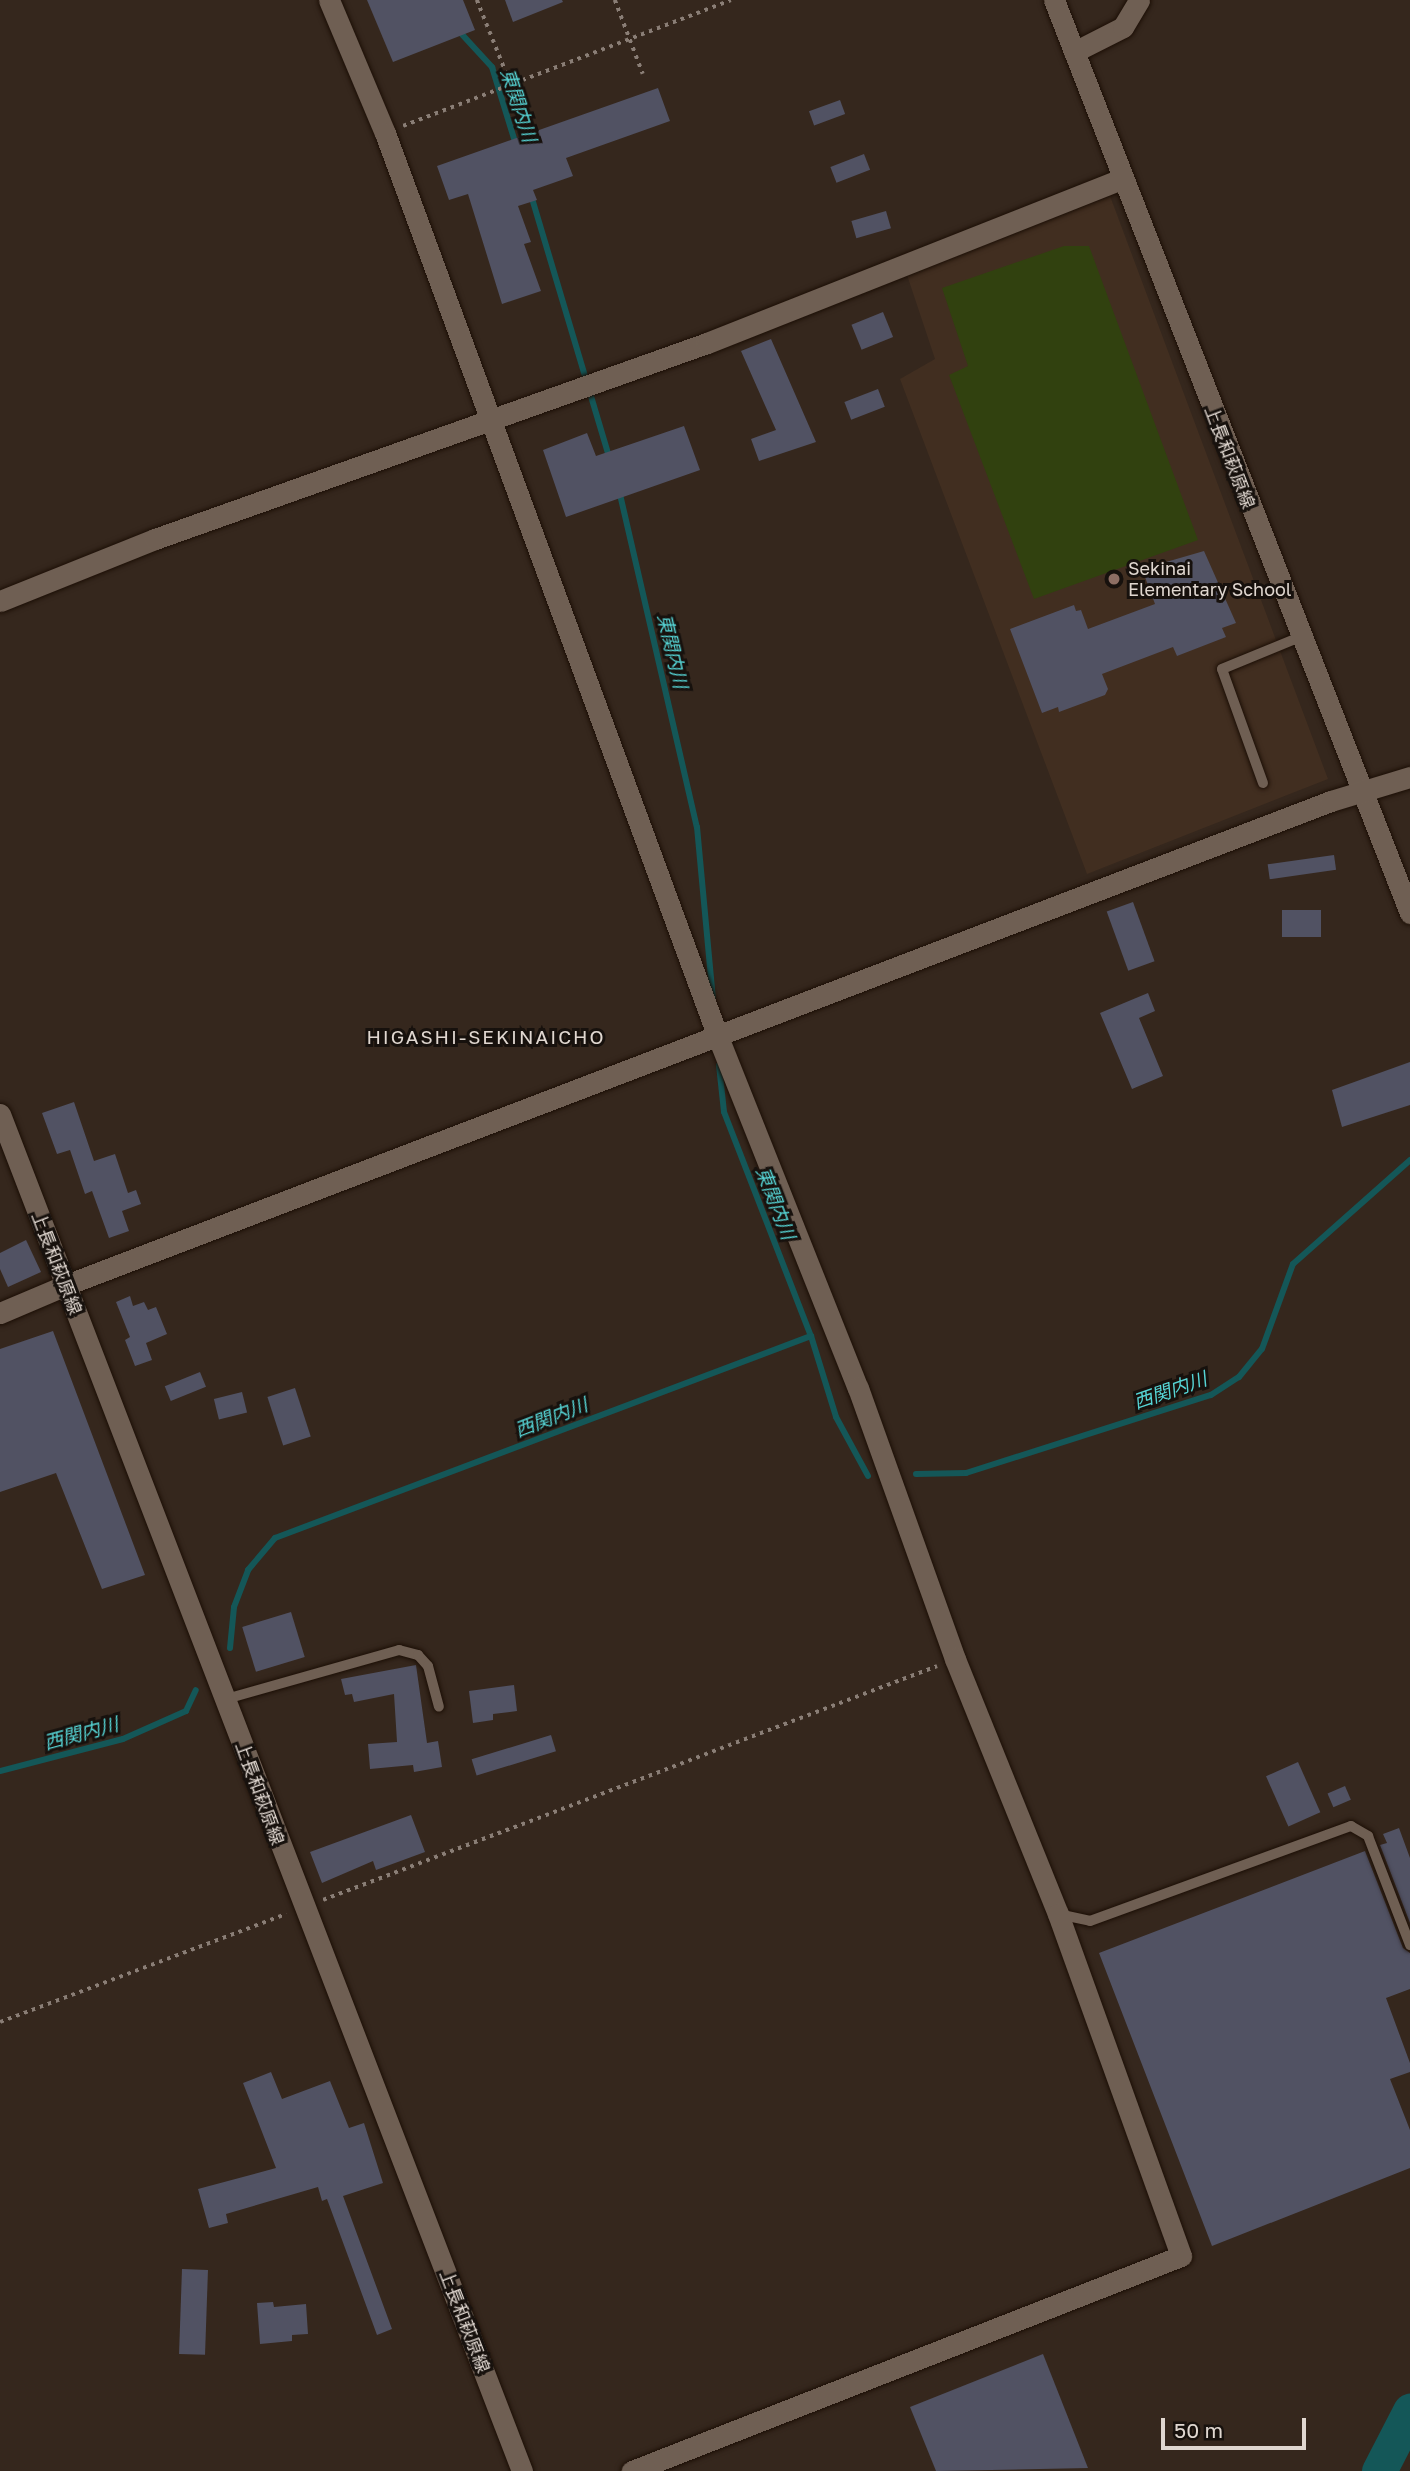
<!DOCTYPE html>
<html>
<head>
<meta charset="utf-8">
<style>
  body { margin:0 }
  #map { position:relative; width:1410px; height:2471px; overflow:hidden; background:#35271d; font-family:"Golos Text","Noto Sans JP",sans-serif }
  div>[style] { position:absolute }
  .built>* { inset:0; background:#412e20 }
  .green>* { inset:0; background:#31410f }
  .stream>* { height:6px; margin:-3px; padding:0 3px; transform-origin:3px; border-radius:3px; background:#145758 }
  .river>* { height:35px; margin:-17.5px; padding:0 17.5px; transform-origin:17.5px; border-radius:17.5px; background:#145758 }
  .building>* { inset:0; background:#515263; transform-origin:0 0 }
  .path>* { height:3.5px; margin-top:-1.75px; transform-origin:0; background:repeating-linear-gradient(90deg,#8a7e76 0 3.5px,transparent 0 8.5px) }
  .roads { filter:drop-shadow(0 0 2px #1c0f06) drop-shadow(0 0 2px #1c0f06) }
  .lane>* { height:10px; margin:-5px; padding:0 5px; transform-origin:5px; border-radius:5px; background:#6f5f53 }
  .street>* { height:21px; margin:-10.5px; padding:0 10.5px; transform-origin:10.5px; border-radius:10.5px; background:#6f5f53 }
  .secondary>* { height:21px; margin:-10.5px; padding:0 10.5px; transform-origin:10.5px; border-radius:10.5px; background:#6f5f53 }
  .dots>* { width:19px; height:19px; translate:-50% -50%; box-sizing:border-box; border:4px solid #17110d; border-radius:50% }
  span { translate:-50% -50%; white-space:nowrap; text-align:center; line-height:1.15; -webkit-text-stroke:6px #17110d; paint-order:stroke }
  .street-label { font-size:18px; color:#e0d7d0 }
  .poi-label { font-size:18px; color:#e0d7d0 }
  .left { translate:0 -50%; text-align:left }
  .water-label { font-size:19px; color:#56d4d5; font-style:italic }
  .neighbourhood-label { font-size:19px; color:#e0d7d0; letter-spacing:2px }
  .scale { position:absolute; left:1161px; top:2418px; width:145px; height:32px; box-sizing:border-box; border:4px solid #e0d7d0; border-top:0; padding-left:9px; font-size:21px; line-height:24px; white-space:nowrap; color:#e0d7d0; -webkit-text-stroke:5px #17110d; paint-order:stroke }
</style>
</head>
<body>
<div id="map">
  <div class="built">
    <div style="clip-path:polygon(1110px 196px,1328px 779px,1087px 874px,900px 379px,935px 359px,907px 275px)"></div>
  </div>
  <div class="green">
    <div style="clip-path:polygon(1064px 246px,1089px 246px,1198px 540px,1034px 599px,949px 375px,968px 366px,942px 288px)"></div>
  </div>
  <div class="stream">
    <div style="left:457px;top:29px;width:52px;rotate:47.4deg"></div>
    <div style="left:492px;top:67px;width:82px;rotate:72.9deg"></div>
    <div style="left:531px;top:195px;width:277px;rotate:73.4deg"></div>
    <div style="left:619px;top:490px;width:346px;rotate:77deg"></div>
    <div style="left:697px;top:827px;width:172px;rotate:84.7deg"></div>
    <div style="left:719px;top:1065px;width:47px;rotate:83.9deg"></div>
    <div style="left:724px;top:1112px;width:240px;rotate:68.8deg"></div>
    <div style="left:811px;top:1336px;width:85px;rotate:72.8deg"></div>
    <div style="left:836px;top:1417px;width:67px;rotate:61.5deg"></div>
    <div style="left:916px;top:1474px;width:50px;rotate:-1.1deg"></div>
    <div style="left:966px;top:1473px;width:257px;rotate:-17.7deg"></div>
    <div style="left:1211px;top:1395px;width:33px;rotate:-33deg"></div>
    <div style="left:1239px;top:1377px;width:36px;rotate:-51deg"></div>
    <div style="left:1262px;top:1349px;width:90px;rotate:-70deg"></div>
    <div style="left:1293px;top:1264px;width:157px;rotate:-41.6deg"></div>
    <div style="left:230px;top:1648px;width:41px;rotate:-84.4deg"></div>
    <div style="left:234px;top:1607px;width:40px;rotate:-69deg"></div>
    <div style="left:248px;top:1570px;width:42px;rotate:-49.8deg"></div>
    <div style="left:275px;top:1538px;width:573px;rotate:-20.65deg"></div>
    <div style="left:0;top:1771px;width:127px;rotate:-14.6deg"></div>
    <div style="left:123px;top:1739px;width:69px;rotate:-24deg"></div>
    <div style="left:186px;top:1711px;width:23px;rotate:-65deg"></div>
  </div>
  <div class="river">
    <div style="left:1379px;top:2471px;width:68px;rotate:-62.7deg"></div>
  </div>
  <div class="building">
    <div style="clip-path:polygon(367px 0,463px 0,475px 30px,393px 62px)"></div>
    <div style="clip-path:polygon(505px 0,562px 0,563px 2px,513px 22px)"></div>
    <div style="clip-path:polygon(658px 88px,670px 121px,566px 158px,573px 176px,533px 190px,537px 200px,518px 206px,531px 242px,524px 244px,541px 291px,502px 304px,468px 194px,449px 200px,437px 166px)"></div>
    <div style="left:840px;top:100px;width:15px;height:33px;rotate:70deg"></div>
    <div style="left:864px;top:154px;width:17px;height:36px;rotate:69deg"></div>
    <div style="left:886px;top:211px;width:18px;height:36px;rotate:74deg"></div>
    <div style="left:883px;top:312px;width:27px;height:34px;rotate:68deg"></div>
    <div style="clip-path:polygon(771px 339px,816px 442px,759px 461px,751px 439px,776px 430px,741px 351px)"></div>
    <div style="left:878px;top:389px;width:19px;height:36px;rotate:69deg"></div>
    <div style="clip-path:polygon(684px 426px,700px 470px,566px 517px,543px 450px,587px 433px,596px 456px)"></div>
    <div style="clip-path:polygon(1204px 551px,1236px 623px,1222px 628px,1226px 637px,1177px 656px,1173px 647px,1102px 674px,1108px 689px,1105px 695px,1059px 712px,1058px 707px,1042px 713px,1010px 629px,1074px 605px,1076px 611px,1081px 610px,1088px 629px,1155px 604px,1142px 569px)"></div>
    <div style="left:1334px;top:855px;width:15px;height:67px;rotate:82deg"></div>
    <div style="left:1133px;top:902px;width:63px;height:28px;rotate:70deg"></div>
    <div style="left:1282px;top:910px;width:39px;height:27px"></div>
    <div style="clip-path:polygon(1148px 993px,1155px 1011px,1139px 1018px,1163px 1076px,1132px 1089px,1100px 1013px)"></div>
    <div style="clip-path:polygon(1410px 1062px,1410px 1105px,1342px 1127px,1332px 1090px)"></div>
    <div style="clip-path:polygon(74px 1102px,94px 1161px,115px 1154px,128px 1193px,136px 1190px,141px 1204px,122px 1211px,129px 1231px,109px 1238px,92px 1191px,85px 1194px,70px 1150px,57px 1154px,42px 1113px)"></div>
    <div style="clip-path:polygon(26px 1240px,41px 1272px,8px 1287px,0 1269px,0 1253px)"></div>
    <div style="clip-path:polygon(130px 1296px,133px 1306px,144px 1302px,148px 1310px,156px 1307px,167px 1334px,146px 1343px,152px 1360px,135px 1366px,125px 1340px,130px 1337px,116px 1302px)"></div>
    <div style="clip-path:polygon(53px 1331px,145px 1575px,102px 1589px,56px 1473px,0 1492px,0 1349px)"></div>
    <div style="left:200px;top:1372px;width:16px;height:38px;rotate:68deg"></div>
    <div style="left:295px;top:1388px;width:51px;height:29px;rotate:72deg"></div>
    <div style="left:242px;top:1392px;width:21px;height:29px;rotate:76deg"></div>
    <div style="left:291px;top:1612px;width:47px;height:51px;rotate:73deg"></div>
    <div style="clip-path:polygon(416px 1665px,427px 1743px,438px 1741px,442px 1767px,414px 1772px,413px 1765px,370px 1769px,368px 1744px,397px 1742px,394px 1694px,354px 1702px,352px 1694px,345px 1695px,341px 1679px)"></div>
    <div style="clip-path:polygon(514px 1685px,517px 1711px,493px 1714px,493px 1720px,473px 1723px,469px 1691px)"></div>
    <div style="left:551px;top:1735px;width:17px;height:83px;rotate:73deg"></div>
    <div style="left:1298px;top:1762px;width:55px;height:35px;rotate:66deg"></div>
    <div style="left:1345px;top:1786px;width:15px;height:19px;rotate:67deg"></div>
    <div style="clip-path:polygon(411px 1815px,425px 1852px,376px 1870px,373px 1861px,322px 1883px,310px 1852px)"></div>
    <div style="clip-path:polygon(1399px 1828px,1410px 1858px,1410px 1923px,1380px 1845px,1387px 1843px,1383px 1834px)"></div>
    <div style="clip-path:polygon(1365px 1851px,1403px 1948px,1410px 1953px,1410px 1989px,1386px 1998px,1410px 2063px,1410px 2072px,1390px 2079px,1410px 2130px,1410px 2168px,1212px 2246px,1099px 1953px)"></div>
    <div style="clip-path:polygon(271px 2072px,282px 2099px,330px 2081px,349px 2128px,364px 2123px,383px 2183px,343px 2196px,392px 2329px,377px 2335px,327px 2199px,322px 2201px,318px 2187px,226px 2214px,228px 2223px,209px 2228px,198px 2189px,276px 2168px,243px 2083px)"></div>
    <div style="left:182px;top:2269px;width:26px;height:85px;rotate:2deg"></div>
    <div style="clip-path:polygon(273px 2302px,274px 2307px,306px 2304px,308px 2334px,292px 2335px,292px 2341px,260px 2344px,257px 2303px)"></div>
    <div style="clip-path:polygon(1043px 2354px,1088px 2468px,936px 2471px,910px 2407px)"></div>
  </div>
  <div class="path">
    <div style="left:477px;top:0;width:92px;rotate:68.2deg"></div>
    <div style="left:615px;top:0;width:79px;rotate:69.3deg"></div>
    <div style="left:403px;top:126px;width:351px;rotate:-21deg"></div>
    <div style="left:323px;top:1900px;width:657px;rotate:-20.86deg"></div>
    <div style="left:0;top:2022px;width:306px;rotate:-20.7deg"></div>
  </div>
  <div class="roads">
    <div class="lane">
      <div style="left:1263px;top:783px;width:121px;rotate:-109.8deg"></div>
      <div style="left:1222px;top:669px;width:84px;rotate:-22.3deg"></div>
      <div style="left:226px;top:1699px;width:180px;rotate:-15.8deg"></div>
      <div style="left:399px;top:1650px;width:20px;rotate:15deg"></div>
      <div style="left:418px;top:1655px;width:15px;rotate:48deg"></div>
      <div style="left:428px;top:1666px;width:42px;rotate:75deg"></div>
      <div style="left:1058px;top:1914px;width:33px;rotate:12deg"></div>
      <div style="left:1090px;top:1921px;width:278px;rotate:-20deg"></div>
      <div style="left:1351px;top:1826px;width:20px;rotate:30deg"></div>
      <div style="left:1368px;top:1836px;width:117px;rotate:68.9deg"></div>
    </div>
    <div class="street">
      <div style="left:329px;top:0;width:144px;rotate:67.2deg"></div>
      <div style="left:385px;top:133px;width:963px;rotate:69.78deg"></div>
      <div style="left:718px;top:1037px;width:378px;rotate:68.3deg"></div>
      <div style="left:858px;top:1388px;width:288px;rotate:70.3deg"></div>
      <div style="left:955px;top:1659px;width:275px;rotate:68deg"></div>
      <div style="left:1058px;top:1914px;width:363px;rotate:70.2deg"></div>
      <div style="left:1181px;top:2256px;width:590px;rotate:158.61deg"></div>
      <div style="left:1074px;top:52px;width:55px;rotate:-27deg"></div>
      <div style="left:1123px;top:27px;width:31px;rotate:-59deg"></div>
      <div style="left:0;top:601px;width:167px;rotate:-21.8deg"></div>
      <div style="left:155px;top:539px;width:586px;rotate:-19.55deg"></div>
      <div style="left:707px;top:343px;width:446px;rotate:-21.6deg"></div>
      <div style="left:0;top:1313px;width:72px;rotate:-23deg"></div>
    </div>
    <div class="secondary">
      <div style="left:1054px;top:0;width:980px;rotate:68.7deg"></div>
      <div style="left:0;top:1114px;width:1454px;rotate:68.96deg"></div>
      <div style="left:66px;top:1285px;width:1354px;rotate:-20.94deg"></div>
      <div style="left:1331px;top:801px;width:83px;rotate:-16.9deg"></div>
    </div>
  </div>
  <div class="dots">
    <div style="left:1114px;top:579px;background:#8d6e63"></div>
  </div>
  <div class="street-label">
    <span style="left:1230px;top:457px;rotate:69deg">上長和萩原線</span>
    <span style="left:57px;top:1263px;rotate:69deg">上長和萩原線</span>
    <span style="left:260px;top:1793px;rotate:70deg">上長和萩原線</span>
    <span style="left:465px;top:2321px;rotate:69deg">上長和萩原線</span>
  </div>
  <div class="poi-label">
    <span class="left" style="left:1128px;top:579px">Sekinai<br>Elementary School</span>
  </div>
  <div class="water-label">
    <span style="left:519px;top:105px;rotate:72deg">東関内川</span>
    <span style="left:673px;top:651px;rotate:77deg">東関内川</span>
    <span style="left:776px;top:1203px;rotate:69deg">東関内川</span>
    <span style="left:1170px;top:1390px;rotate:-19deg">西関内川</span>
    <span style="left:551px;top:1417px;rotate:-21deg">西関内川</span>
    <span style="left:81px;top:1733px;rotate:-15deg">西関内川</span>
  </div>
  <div class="neighbourhood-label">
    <span style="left:486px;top:1037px">HIGASHI-SEKINAICHO</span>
  </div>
  <div class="scale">50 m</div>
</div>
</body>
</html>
